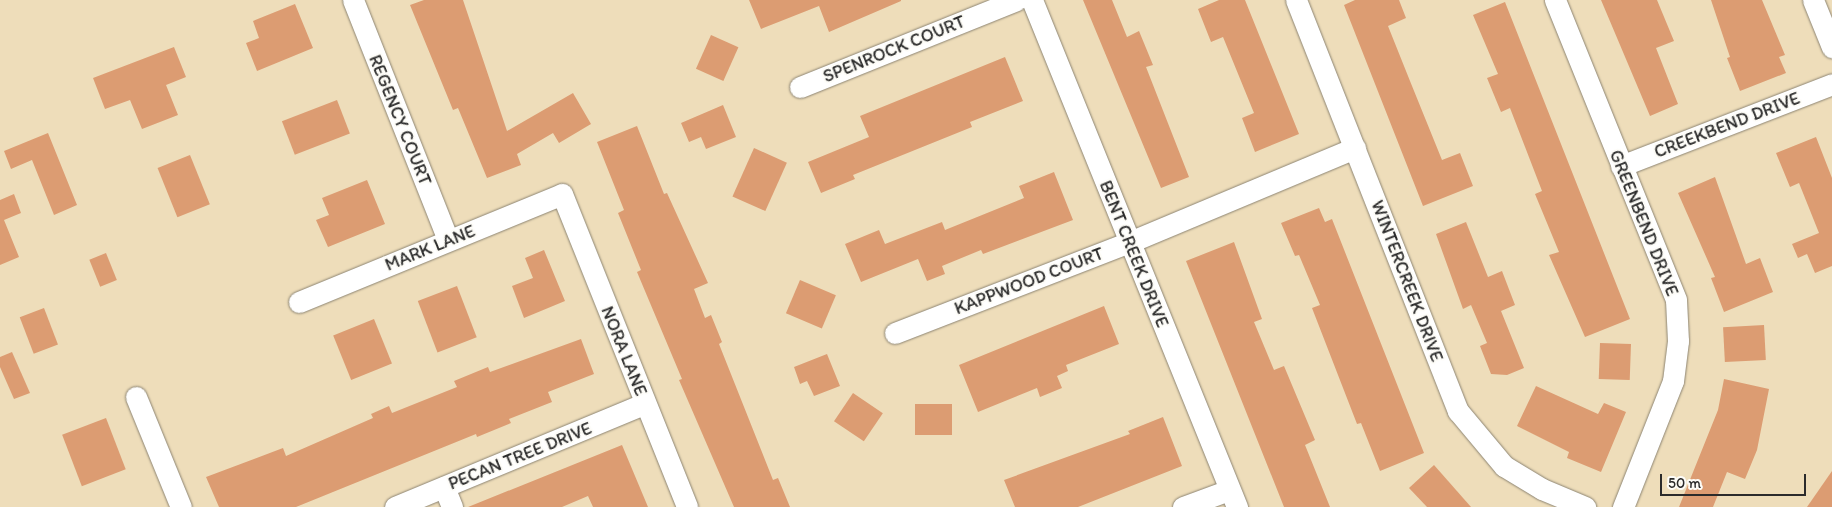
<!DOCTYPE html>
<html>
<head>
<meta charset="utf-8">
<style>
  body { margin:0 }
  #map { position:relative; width:1832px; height:507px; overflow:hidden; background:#eeddba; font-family:Itim,sans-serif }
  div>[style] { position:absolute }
  .building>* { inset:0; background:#dc9c72; transform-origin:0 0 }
  .roads { filter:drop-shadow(0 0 1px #8c8472) drop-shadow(0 0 1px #8c8472) }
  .street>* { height:21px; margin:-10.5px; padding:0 10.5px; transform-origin:10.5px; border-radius:10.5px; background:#fff }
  span { translate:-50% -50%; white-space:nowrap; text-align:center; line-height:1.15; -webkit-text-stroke:4px #fdfcf7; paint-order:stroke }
  .street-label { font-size:18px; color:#2b2b2b }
  .scale { position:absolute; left:1660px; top:474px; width:146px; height:22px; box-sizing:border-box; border:2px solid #2b2b2b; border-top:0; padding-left:6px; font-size:15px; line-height:18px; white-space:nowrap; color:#2b2b2b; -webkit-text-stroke:4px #fdfcf7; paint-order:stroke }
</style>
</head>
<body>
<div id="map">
  <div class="building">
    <div style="clip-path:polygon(424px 0,463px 0,507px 131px,573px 93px,591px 124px,559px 143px,553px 133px,517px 154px,521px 165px,487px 178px,458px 108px,453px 110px,410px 5px)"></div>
    <div style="clip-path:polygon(749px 0,901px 0,901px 1px,829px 32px,819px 6px,761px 29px)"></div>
    <div style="clip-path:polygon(1083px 0,1112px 0,1127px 37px,1139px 31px,1153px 65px,1146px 67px,1189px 177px,1161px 188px)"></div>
    <div style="clip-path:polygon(1219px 0,1245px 0,1299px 134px,1255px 152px,1242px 118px,1254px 113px,1223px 37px,1211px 42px,1198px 9px)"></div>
    <div style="clip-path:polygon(1355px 0,1399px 0,1406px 18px,1388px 26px,1410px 81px,1442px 160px,1460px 153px,1473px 186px,1423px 206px,1344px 5px)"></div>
    <div style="clip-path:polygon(1601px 0,1657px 0,1674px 41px,1656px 48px,1678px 104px,1650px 116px)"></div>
    <div style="clip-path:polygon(1711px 0,1762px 0,1785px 55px,1779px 57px,1786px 73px,1740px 91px,1727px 58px,1730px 57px)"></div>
    <div style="clip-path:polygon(1505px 2px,1630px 319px,1585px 337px,1549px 255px,1559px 252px,1535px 194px,1542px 191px,1510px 108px,1501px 112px,1487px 78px,1498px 74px,1473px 15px)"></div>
    <div style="clip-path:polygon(295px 4px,313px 48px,257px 71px,246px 43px,259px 38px,253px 21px)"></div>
    <div style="left:711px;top:35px;width:30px;height:37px;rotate:24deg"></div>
    <div style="clip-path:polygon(174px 47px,186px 77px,166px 85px,178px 115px,142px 129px,130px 100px,105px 109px,93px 78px)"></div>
    <div style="clip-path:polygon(1005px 57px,1023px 101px,970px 122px,972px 127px,853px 175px,855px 179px,821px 193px,808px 162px,869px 137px,860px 116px)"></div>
    <div style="left:337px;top:100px;width:36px;height:59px;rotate:69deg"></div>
    <div style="clip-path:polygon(723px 105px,736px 137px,706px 149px,701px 137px,689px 142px,681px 123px)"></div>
    <div style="clip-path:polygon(637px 126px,664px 194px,667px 193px,708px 283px,694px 289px,705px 318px,711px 315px,722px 342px,719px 344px,773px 480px,778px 478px,790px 507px,734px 507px,679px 380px,682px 379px,637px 272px,641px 270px,618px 213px,624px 210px,597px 142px)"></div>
    <div style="clip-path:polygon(48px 133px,77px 205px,54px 215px,32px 160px,11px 169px,4px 151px)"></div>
    <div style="clip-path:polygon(1816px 137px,1832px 178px,1832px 266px,1815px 273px,1807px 254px,1798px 258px,1792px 244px,1819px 233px,1799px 183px,1790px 187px,1776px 153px)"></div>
    <div style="left:754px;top:148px;width:36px;height:53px;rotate:24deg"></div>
    <div style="left:190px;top:155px;width:53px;height:35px;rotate:68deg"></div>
    <div style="clip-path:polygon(1054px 172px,1073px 220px,983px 254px,981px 250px,942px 266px,945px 274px,927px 281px,918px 259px,861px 282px,845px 244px,879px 230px,885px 244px,942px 222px,945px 230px,1024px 198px,1019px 186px)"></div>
    <div style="clip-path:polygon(1715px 177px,1746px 264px,1760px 258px,1773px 292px,1724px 312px,1711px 278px,1715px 277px,1678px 193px)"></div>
    <div style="clip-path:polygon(367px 180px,385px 224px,328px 247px,316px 220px,329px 215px,322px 198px)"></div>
    <div style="clip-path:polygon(14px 194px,21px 213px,4px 220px,19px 257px,0 265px,0 200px)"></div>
    <div style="clip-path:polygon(1319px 208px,1325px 222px,1332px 219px,1424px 453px,1380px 471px,1361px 423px,1357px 424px,1312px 308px,1320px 305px,1299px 255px,1295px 256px,1281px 223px)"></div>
    <div style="clip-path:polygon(1466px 222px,1488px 277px,1502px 271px,1515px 305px,1501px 311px,1524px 368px,1507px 375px,1491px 374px,1480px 346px,1487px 343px,1471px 305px,1463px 309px,1436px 234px)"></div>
    <div style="clip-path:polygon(1234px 242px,1262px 319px,1254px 322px,1274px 370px,1284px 366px,1315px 440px,1305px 445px,1330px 507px,1284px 507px,1186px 261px)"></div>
    <div style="clip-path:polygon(544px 250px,565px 301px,524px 318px,512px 286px,533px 278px,525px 258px)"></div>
    <div style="left:106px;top:253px;width:29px;height:18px;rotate:68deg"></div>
    <div style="left:800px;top:280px;width:39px;height:36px;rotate:23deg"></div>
    <div style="left:457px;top:286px;width:55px;height:42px;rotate:69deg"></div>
    <div style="clip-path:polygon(1104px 306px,1119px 344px,1066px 365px,1068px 371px,1057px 376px,1062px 388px,1040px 397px,1037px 388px,978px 412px,959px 365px)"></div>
    <div style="left:44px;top:308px;width:39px;height:26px;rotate:69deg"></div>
    <div style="left:374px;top:319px;width:48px;height:44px;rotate:68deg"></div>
    <div style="left:1764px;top:325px;width:35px;height:41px;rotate:87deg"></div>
    <div style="clip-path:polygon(581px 339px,594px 374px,548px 392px,552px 402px,509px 419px,511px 423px,477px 437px,476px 434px,296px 507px,219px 507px,206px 477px,283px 448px,286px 456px,373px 418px,371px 414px,389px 406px,392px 413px,457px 387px,454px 381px,488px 367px,490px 372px)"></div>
    <div style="left:1600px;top:343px;width:31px;height:36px;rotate:2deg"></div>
    <div style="clip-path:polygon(12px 352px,30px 393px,14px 399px,0 367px,0 357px)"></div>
    <div style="clip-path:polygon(827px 354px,840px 386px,814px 396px,807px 381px,800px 384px,794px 367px)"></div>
    <div style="clip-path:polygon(1724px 379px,1769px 389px,1757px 450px,1745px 479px,1727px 472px,1713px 507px,1679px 507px,1718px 410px)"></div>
    <div style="clip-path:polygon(1536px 386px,1598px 414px,1604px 403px,1626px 412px,1601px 472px,1567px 458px,1569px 452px,1517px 426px)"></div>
    <div style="left:853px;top:393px;width:36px;height:34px;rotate:34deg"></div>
    <div style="left:915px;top:404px;width:37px;height:31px"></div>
    <div style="clip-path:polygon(1163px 417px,1182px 466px,1078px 507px,1015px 507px,1004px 480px,1130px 434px,1128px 431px)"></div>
    <div style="left:106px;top:418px;width:55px;height:47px;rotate:69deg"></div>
    <div style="clip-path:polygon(622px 445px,648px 507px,593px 507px,588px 496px,562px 507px,468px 507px)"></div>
    <div style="clip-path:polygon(1434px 465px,1471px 507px,1427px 507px,1409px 488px)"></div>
    <div style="clip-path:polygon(1832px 471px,1832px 507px,1807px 507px)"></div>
  </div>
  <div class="roads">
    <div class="street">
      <div style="left:353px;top:0;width:258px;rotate:68.4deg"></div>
      <div style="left:1032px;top:0;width:547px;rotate:67.98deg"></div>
      <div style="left:1296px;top:0;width:442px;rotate:68.5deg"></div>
      <div style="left:1458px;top:411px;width:72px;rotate:50.1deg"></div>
      <div style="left:1504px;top:466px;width:44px;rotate:31.2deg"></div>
      <div style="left:1542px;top:489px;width:47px;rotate:22.7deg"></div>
      <div style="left:1555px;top:0;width:323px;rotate:68deg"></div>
      <div style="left:1676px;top:300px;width:41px;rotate:87.2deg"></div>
      <div style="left:1678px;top:341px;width:40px;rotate:97.1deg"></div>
      <div style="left:1673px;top:381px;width:136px;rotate:111.6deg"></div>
      <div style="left:1813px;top:0;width:51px;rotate:68deg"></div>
      <div style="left:800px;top:87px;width:233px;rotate:-21.9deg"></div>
      <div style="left:1621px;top:166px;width:226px;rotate:-21.2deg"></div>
      <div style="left:299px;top:302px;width:284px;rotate:-22.3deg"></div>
      <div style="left:562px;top:194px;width:337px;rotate:68.2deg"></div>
      <div style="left:895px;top:333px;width:252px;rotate:-21.2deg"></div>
      <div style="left:1130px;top:242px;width:244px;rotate:-22.7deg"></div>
      <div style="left:136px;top:397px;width:119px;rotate:67.8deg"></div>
      <div style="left:444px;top:487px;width:22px;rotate:68deg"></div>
      <div style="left:395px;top:507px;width:269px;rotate:-22.5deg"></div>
      <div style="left:1183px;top:507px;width:49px;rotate:-20.3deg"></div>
    </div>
  </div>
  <div class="street-label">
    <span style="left:894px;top:49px;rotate:-22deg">SPENROCK COURT</span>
    <span style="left:400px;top:120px;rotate:68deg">REGENCY COURT</span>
    <span style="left:1727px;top:125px;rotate:-21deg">CREEKBEND DRIVE</span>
    <span style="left:1644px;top:223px;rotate:68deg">GREENBEND DRIVE</span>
    <span style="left:430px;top:248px;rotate:-22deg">MARK LANE</span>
    <span style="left:1134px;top:254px;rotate:68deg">BENT CREEK DRIVE</span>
    <span style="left:1029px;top:281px;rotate:-21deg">KAPPWOOD COURT</span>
    <span style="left:1407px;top:281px;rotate:69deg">WINTERCREEK DRIVE</span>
    <span style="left:624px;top:351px;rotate:68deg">NORA LANE</span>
    <span style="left:520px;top:456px;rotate:-22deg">PECAN TREE DRIVE</span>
  </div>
  <div class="scale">50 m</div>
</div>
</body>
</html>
